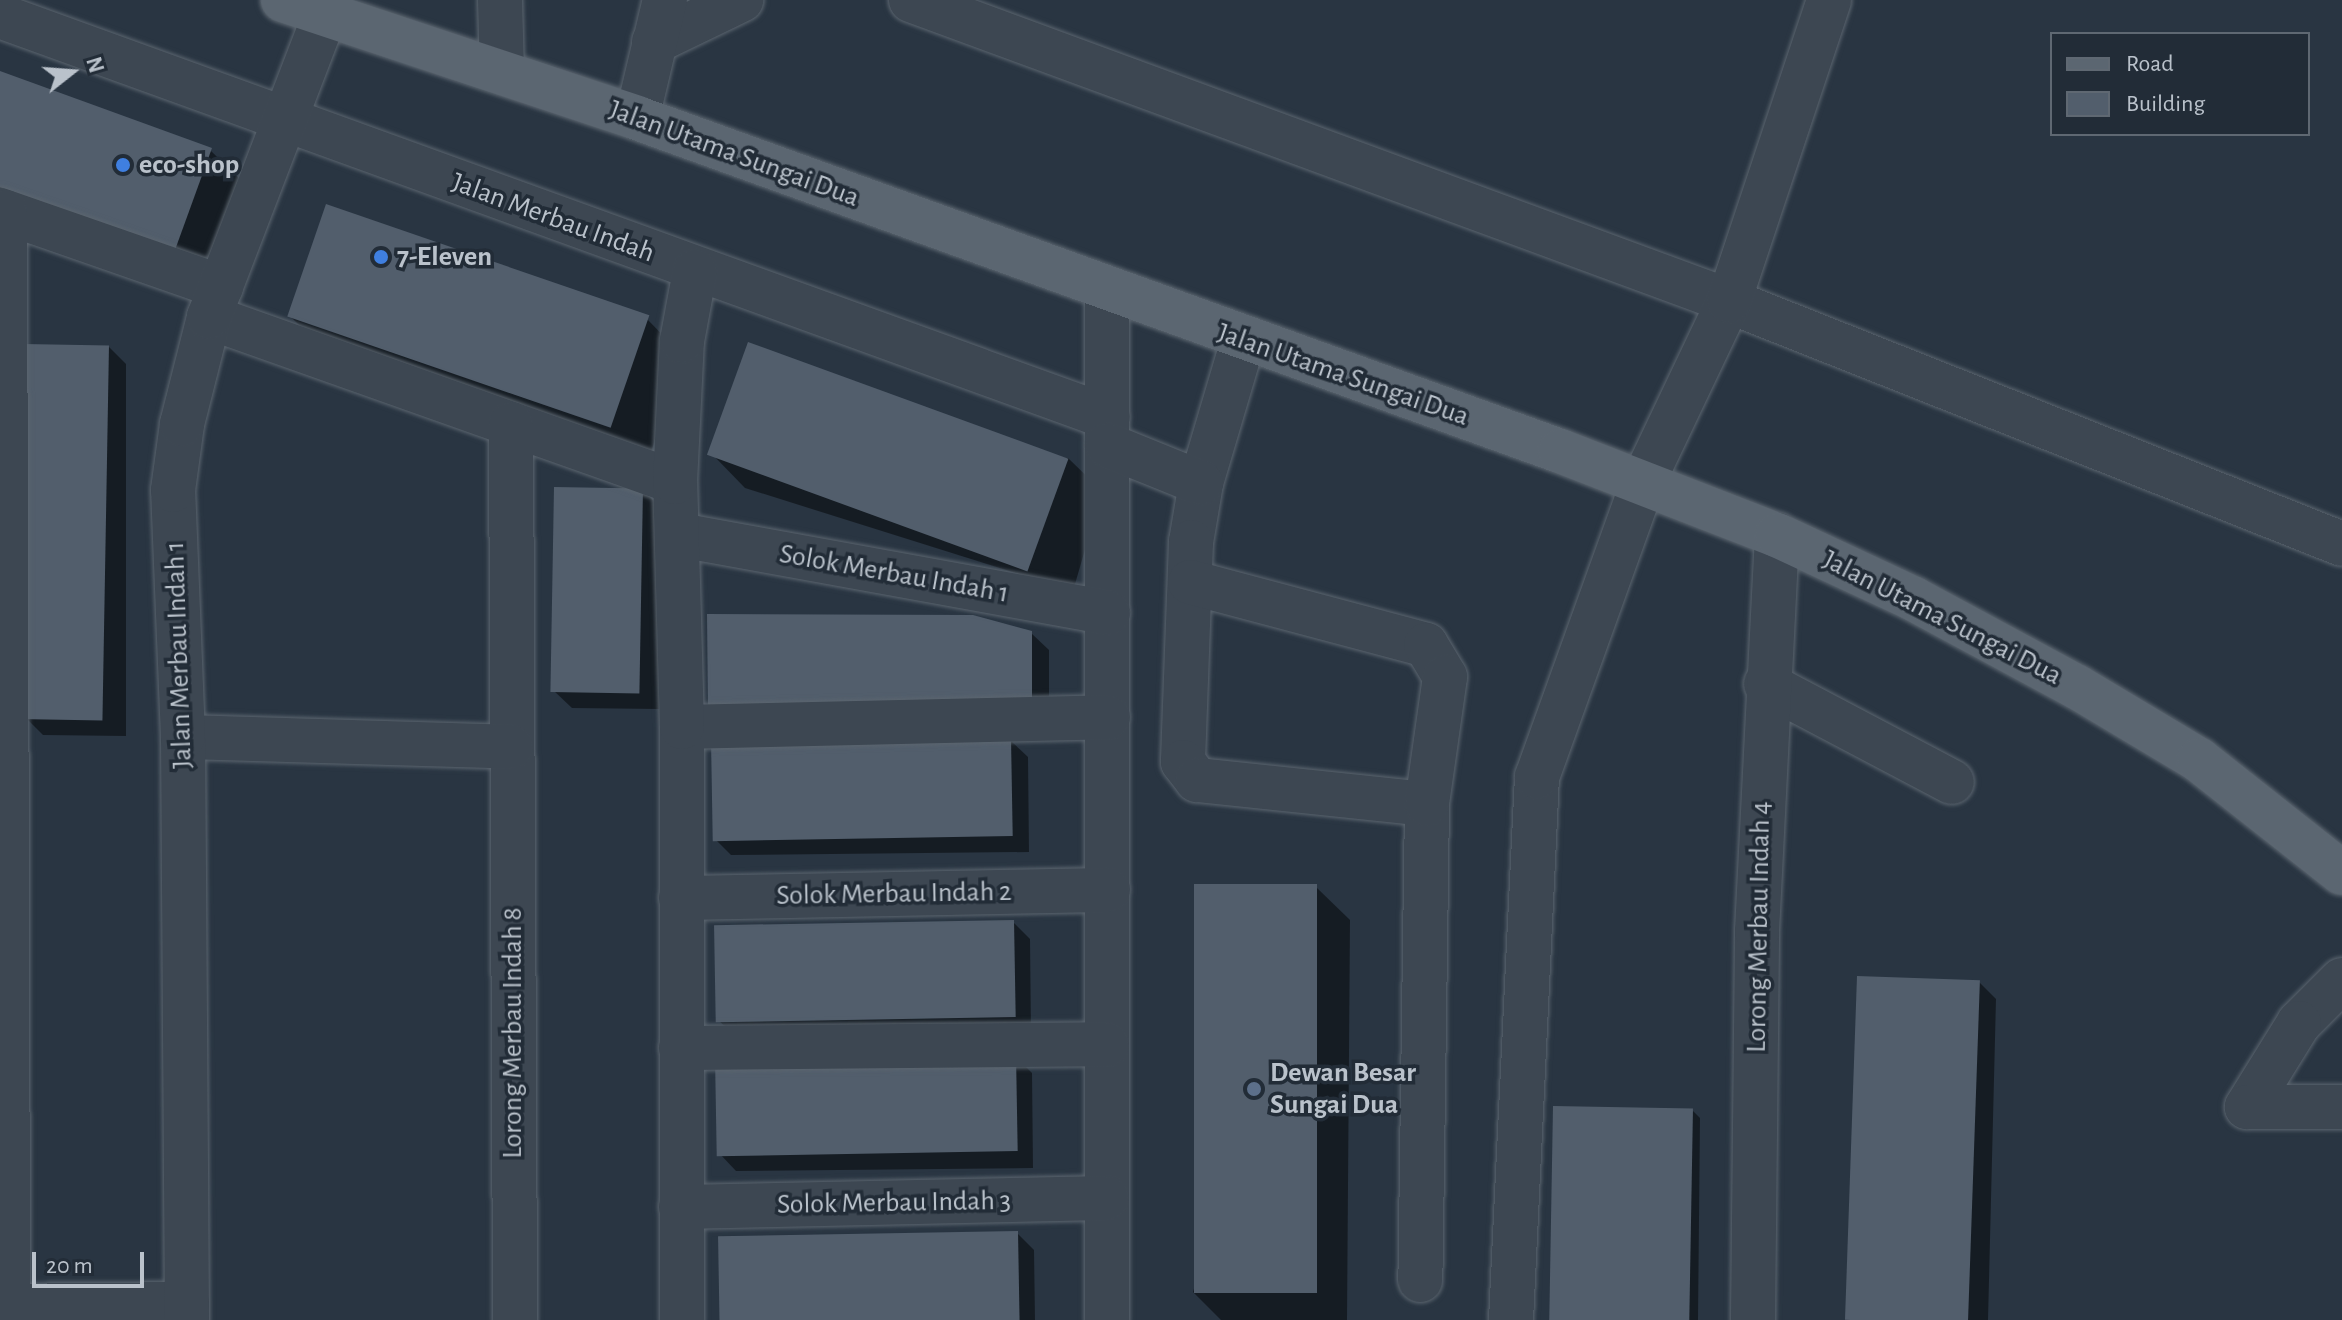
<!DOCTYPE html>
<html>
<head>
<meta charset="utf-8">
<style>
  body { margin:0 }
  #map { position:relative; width:2342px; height:1320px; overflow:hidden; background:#293542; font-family:"Alegreya Sans",sans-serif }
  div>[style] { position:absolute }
  .shadow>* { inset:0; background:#0007 }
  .building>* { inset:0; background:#525e6c; transform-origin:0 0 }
  .roads { filter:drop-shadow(0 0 2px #5b656f) drop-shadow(0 0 2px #5b656f) }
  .minor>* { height:44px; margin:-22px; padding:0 22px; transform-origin:22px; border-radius:22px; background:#3d4752 }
  .major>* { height:44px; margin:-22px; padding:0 22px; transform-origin:22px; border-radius:22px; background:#5b6671 }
  .dots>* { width:22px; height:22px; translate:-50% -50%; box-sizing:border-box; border:4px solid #222c37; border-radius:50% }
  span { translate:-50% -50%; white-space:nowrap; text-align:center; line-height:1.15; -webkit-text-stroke:7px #222c37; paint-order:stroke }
  .street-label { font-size:28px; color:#bac2cb }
  .poi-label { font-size:28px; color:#bac2cb; font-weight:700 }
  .left { translate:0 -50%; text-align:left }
  .legend { position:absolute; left:2050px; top:32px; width:260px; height:104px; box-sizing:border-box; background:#222c37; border:2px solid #5f6872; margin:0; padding:10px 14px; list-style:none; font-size:24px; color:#bac2cb }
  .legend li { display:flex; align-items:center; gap:16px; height:40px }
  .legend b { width:40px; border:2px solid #5f6872 }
  .north { position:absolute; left:32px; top:32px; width:80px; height:80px; -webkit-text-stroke:6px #222c37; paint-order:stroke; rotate:73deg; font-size:22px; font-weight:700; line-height:32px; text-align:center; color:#bac2cb }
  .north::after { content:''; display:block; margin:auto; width:28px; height:36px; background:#bac2cb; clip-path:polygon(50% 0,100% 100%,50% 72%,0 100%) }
  .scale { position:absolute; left:32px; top:1252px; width:112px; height:36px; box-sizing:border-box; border:4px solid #bac2cb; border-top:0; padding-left:10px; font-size:24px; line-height:28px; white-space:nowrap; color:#bac2cb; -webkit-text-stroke:6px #222c37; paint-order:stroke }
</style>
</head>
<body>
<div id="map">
  <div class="shadow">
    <div style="clip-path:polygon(0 73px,210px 150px,244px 183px,208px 282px,0 206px)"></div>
    <div style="clip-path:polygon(290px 316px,647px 319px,680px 353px,651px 453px,323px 349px)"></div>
    <div style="clip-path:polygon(109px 347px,126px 364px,126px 736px,43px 735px,26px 718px)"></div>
    <div style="clip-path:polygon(712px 454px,1068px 458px,1102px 491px,1073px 591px,745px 488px)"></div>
    <div style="clip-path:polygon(642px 490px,660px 507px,659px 709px,572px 708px,554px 691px)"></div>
    <div style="clip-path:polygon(1031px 633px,1049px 650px,1049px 726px,727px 725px)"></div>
    <div style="clip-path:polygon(1010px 740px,1028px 757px,1029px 852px,731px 855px,714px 838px)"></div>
    <div style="clip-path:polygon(1316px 887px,1350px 920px,1347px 1320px,1221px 1320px,1193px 1292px)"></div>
    <div style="clip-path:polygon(1013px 922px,1030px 939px,1031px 1034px,735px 1036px,717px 1019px)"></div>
    <div style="clip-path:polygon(1979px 982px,1996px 999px,1988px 1320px,1850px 1320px)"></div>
    <div style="clip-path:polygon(1015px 1056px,1032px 1073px,1033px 1168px,736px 1171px,719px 1153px)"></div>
    <div style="clip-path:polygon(1692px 1110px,1700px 1118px,1698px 1320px,1554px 1320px)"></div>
    <div style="clip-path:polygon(1017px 1233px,1034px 1250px,1035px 1320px,721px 1320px)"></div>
  </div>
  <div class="building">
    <div style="clip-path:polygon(0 71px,212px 148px,175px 250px,0 187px)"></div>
    <div style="left:326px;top:204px;width:342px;height:119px;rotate:19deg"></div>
    <div style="left:748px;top:342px;width:341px;height:120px;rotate:20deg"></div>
    <div style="left:24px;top:344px;width:85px;height:375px;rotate:1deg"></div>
    <div style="left:554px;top:487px;width:89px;height:205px;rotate:1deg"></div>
    <div style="clip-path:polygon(707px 614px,973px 615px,1032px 631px,1032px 709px,708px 709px)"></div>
    <div style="left:1011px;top:738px;width:98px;height:300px;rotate:89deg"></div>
    <div style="left:1194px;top:884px;width:123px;height:409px"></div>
    <div style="left:1014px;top:920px;width:97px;height:300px;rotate:89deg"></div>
    <div style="left:1857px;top:976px;width:123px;height:344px;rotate:2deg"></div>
    <div style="left:1016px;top:1054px;width:97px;height:301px;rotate:89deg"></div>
    <div style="left:1553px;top:1106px;width:140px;height:214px;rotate:1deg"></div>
    <div style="left:1018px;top:1231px;width:89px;height:300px;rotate:89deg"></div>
  </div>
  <div class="roads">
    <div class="minor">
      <div style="left:500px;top:0;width:72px;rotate:88.4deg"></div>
      <div style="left:911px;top:0;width:872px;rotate:20.2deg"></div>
      <div style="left:1729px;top:301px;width:659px;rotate:21.62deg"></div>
      <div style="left:0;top:16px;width:1178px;rotate:19.9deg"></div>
      <div style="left:654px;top:42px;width:97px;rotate:-25.8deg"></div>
      <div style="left:637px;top:118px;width:121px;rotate:-76.7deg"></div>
      <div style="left:0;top:210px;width:234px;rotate:19.2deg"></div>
      <div style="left:5px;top:212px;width:1108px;rotate:89.84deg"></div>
      <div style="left:1107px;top:290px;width:1030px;rotate:90deg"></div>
      <div style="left:209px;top:317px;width:494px;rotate:19.5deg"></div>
      <div style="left:1243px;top:341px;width:148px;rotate:106.5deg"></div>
      <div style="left:1201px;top:483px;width:60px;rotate:99.6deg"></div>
      <div style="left:1191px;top:542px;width:220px;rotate:92.1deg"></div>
      <div style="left:1183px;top:762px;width:23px;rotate:52deg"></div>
      <div style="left:1197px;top:780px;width:231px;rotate:6deg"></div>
      <div style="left:1427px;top:804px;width:476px;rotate:90.8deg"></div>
      <div style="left:511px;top:424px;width:896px;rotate:89.74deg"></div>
      <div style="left:1107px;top:445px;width:101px;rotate:22deg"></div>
      <div style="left:680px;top:535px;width:435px;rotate:10.3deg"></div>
      <div style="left:1190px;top:582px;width:244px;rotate:14.9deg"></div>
      <div style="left:1426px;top:645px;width:37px;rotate:59deg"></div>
      <div style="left:1445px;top:677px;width:128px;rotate:98.1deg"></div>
      <div style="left:1766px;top:684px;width:210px;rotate:27.8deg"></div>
      <div style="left:682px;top:727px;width:426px;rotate:-1.3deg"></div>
      <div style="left:183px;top:737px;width:328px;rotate:1.7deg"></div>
      <div style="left:681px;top:898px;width:427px;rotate:-1.1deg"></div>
      <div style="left:2342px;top:980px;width:61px;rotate:135deg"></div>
      <div style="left:2299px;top:1023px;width:99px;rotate:121.8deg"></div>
      <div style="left:2247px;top:1107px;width:95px"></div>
      <div style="left:681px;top:1048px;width:426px;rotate:-0.5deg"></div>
      <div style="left:681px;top:1207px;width:426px;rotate:-1.2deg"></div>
      <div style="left:0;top:1306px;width:187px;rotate:-0.6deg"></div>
      <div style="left:187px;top:1320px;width:583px;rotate:-90.39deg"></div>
      <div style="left:183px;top:737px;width:247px;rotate:-92.3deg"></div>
      <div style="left:173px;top:490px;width:67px;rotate:-82.2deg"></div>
      <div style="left:182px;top:424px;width:110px;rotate:-75.8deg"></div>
      <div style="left:209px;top:317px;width:324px;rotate:-69deg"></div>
      <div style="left:682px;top:1320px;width:593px;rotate:-90deg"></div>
      <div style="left:682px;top:727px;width:245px;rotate:-91.6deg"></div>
      <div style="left:675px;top:482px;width:141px;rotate:-87.2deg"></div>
      <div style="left:682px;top:341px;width:71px;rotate:-79.5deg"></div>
      <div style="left:1511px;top:1320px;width:544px;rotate:-87.26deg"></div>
      <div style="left:1537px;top:777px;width:313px;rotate:-70.2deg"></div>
      <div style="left:1643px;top:482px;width:200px;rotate:-64.6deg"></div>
      <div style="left:1729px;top:301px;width:317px;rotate:-71.6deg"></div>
      <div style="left:1753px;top:1320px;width:389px;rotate:-89.4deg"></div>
      <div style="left:1757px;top:931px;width:397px;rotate:-87.1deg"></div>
    </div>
    <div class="major">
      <div style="left:283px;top:0;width:373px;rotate:18.4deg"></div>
      <div style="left:637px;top:118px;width:981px;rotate:19.84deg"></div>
      <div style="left:1560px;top:451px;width:233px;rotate:21.2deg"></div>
      <div style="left:1777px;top:535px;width:151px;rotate:25deg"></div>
      <div style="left:1914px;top:599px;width:185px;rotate:28.4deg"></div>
      <div style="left:2077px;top:687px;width:142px;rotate:30.9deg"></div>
      <div style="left:2199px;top:760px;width:182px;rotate:38.3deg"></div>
    </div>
  </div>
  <div class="dots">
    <div style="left:123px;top:165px;background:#3f7fe0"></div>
    <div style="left:381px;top:257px;background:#3f7fe0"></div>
    <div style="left:1254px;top:1089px;background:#5c6f8a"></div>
  </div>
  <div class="street-label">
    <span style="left:734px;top:154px;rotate:20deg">Jalan Utama Sungai Dua</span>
    <span style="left:553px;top:218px;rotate:20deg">Jalan Merbau Indah</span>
    <span style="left:1343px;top:375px;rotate:19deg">Jalan Utama Sungai Dua</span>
    <span style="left:894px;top:574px;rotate:10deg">Solok Merbau Indah 1</span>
    <span style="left:1942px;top:618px;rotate:27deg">Jalan Utama Sungai Dua</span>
    <span style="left:179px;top:655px;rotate:-92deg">Jalan Merbau Indah 1</span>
    <span style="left:894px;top:894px;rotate:-1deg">Solok Merbau Indah 2</span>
    <span style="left:1759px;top:927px;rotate:-89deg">Lorong Merbau Indah 4</span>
    <span style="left:513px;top:1033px;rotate:-90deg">Lorong Merbau Indah 8</span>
    <span style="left:894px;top:1203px;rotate:-1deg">Solok Merbau Indah 3</span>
  </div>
  <div class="poi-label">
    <span class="left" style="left:139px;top:165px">eco-shop</span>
    <span class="left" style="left:397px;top:257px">7-Eleven</span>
    <span class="left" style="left:1270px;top:1089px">Dewan Besar<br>Sungai Dua</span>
  </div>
  <ul class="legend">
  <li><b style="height:10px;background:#5b6671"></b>Road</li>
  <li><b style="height:22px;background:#525e6c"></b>Building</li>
  </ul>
  <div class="north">N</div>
  <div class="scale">20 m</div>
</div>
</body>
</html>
